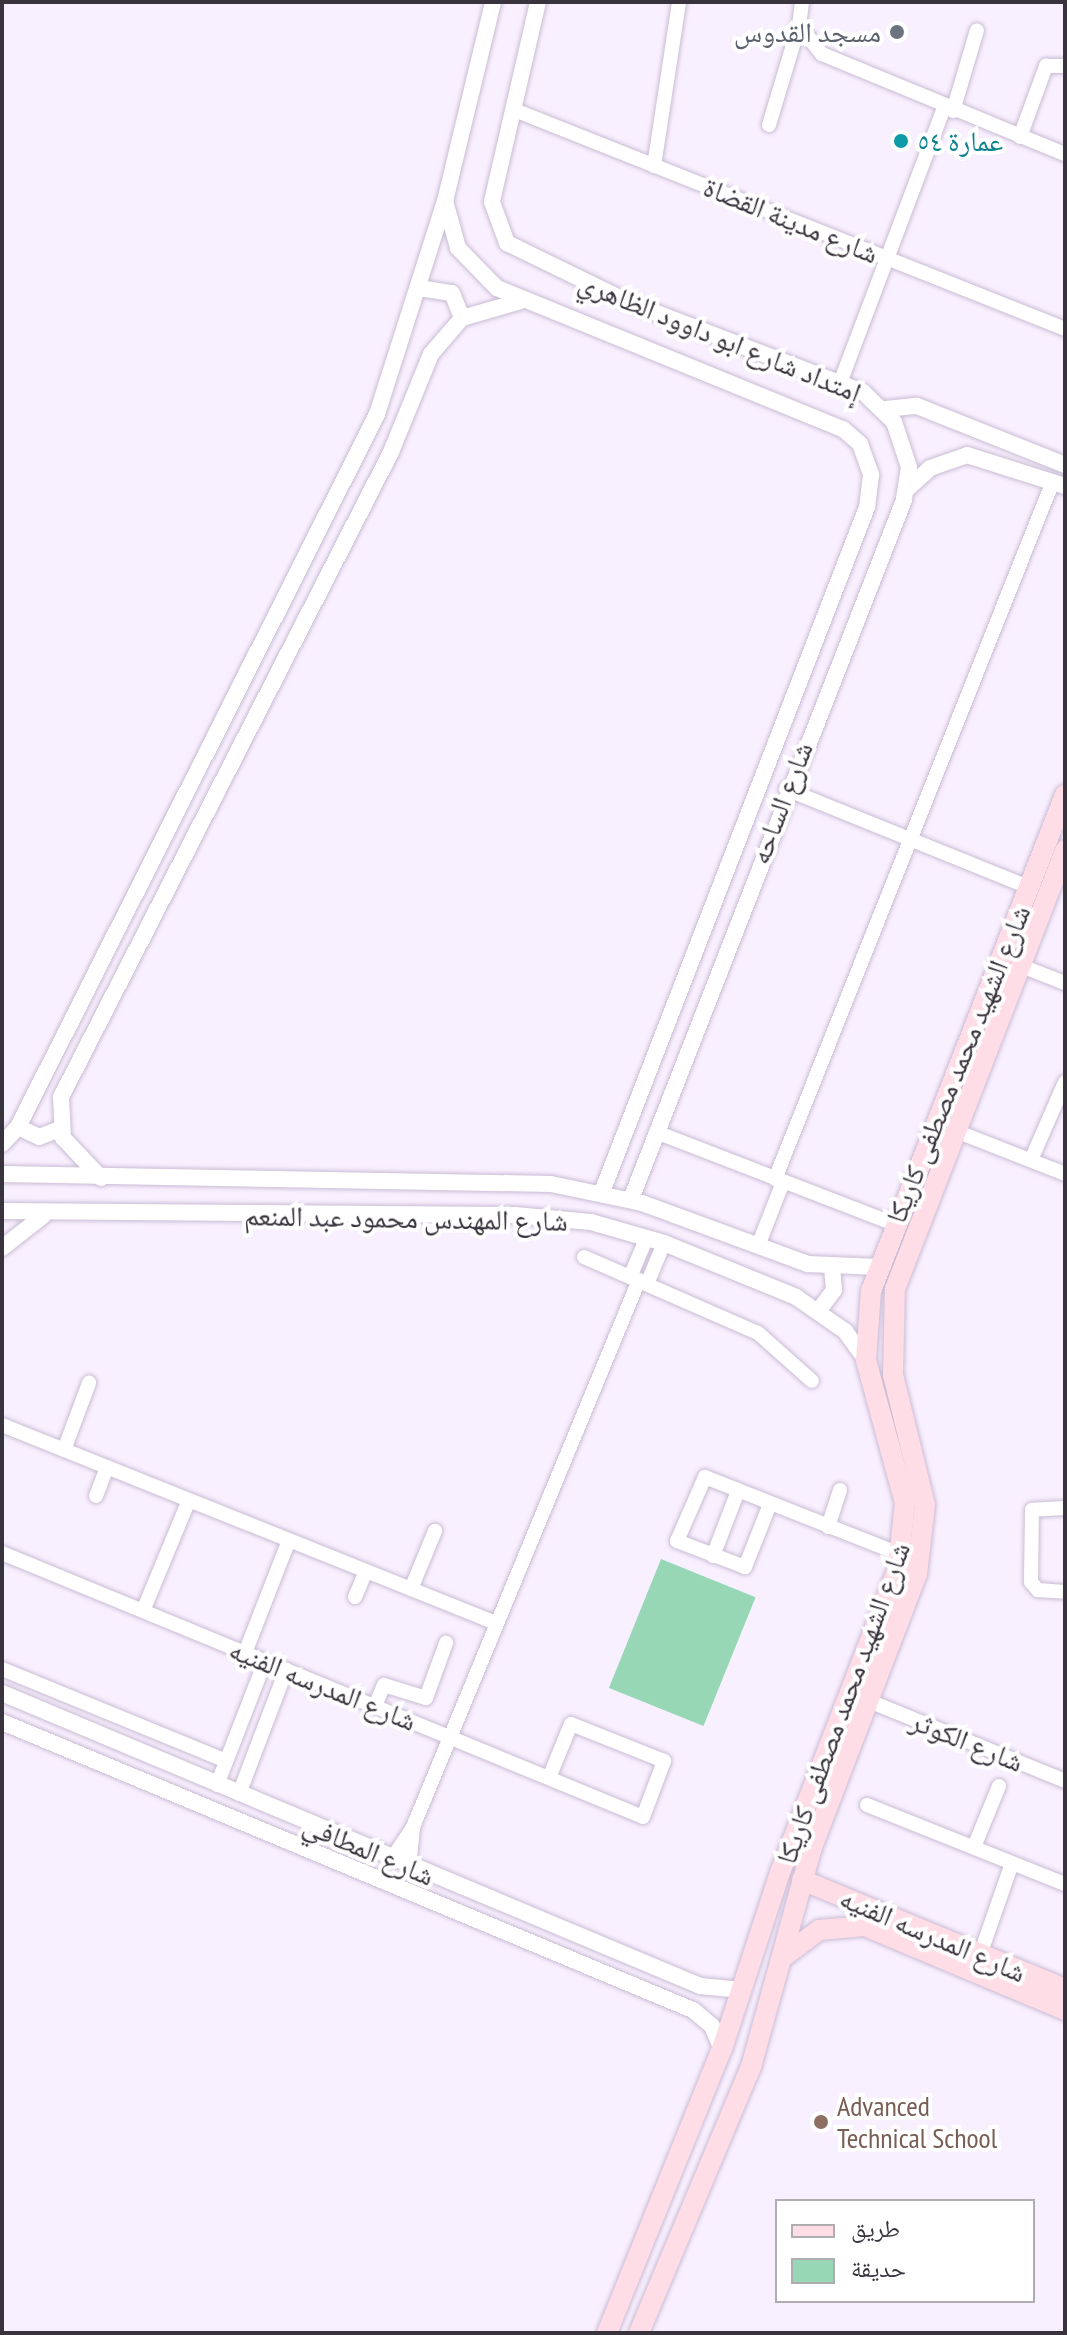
<!DOCTYPE html>
<html>
<head>
<meta charset="utf-8">
<style>
  body { margin:0 }
  #map { position:relative; width:1067px; height:2335px; overflow:hidden; background:#f9f0ff; font-family:"PT Sans Narrow","Noto Naskh Arabic",sans-serif }
  div>[style] { position:absolute }
  .green>* { inset:0; background:#97d7b6; transform-origin:0 0 }
  .roads { filter:drop-shadow(0 0 2px #cabcd4) drop-shadow(0 0 2px #cabcd4) }
  .minor>* { height:14px; margin:-7px; padding:0 7px; transform-origin:7px; border-radius:7px; background:#fff }
  .tertiary>* { height:16px; margin:-8px; padding:0 8px; transform-origin:8px; border-radius:8px; background:#fff }
  .secondary>* { height:20px; margin:-10px; padding:0 10px; transform-origin:10px; border-radius:10px; background:#fedde6 }
  .dots>* { width:22px; height:22px; translate:-50% -50%; box-sizing:border-box; border:4px solid #fff; border-radius:50% }
  span { translate:-50% -50%; white-space:nowrap; text-align:center; line-height:1.15; -webkit-text-stroke:8px #fff; paint-order:stroke }
  .worship-label { font-size:28px; color:#5b616d }
  .right { translate:-100% -50%; text-align:right }
  .culture-label { font-size:28px; color:#0d838f }
  .left { translate:0 -50%; text-align:left }
  .street-label { font-size:28px; color:#39333d }
  .education-label { font-size:28px; color:#785e54 }
  .frame { position:absolute; inset:0; border:4px solid #39333d; pointer-events:none }
  .legend { position:absolute; left:775px; top:2199px; width:260px; height:104px; box-sizing:border-box; background:#fff; border:2px solid #b0adb1; margin:0; padding:10px 14px; list-style:none; font-size:24px; color:#39333d }
  .legend li { display:flex; align-items:center; gap:16px; height:40px }
  .legend b { width:40px; border:2px solid #b0adb1 }
</style>
</head>
<body>
<div id="map">
  <div class="green">
    <div style="left:661px;top:1559px;width:102px;height:139px;rotate:22deg"></div>
  </div>
  <div class="roads">
    <div class="minor">
      <div style="left:802px;top:2px;width:23px;rotate:97deg"></div>
      <div style="left:799px;top:25px;width:37px;rotate:52deg"></div>
      <div style="left:822px;top:54px;width:263px;rotate:22.4deg"></div>
      <div style="left:517px;top:111px;width:590px;rotate:21.69deg"></div>
      <div style="left:953px;top:111px;width:84px;rotate:-73.5deg"></div>
      <div style="left:769px;top:125px;width:104px;rotate:-73.3deg"></div>
      <div style="left:1020px;top:137px;width:76px;rotate:-69.9deg"></div>
      <div style="left:1046px;top:66px;width:19px"></div>
      <div style="left:654px;top:166px;width:166px;rotate:-81.3deg"></div>
      <div style="left:840px;top:383px;width:294px;rotate:-69.3deg"></div>
      <div style="left:786px;top:789px;width:261px;rotate:22deg"></div>
      <div style="left:1019px;top:965px;width:49px;rotate:21.4deg"></div>
      <div style="left:953px;top:1130px;width:120px;rotate:21.4deg"></div>
      <div style="left:656px;top:1132px;width:256px;rotate:21.1deg"></div>
      <div style="left:1031px;top:1160px;width:85px;rotate:-66.4deg"></div>
      <div style="left:775px;top:1179px;width:751px;rotate:-68.28deg"></div>
      <div style="left:758px;top:1246px;width:69px;rotate:-68.7deg"></div>
      <div style="left:584px;top:1257px;width:190px;rotate:23.6deg"></div>
      <div style="left:758px;top:1333px;width:72px;rotate:41.6deg"></div>
      <div style="left:630px;top:1277px;width:43px;rotate:-67deg"></div>
      <div style="left:647px;top:1284px;width:44px;rotate:-67.5deg"></div>
      <div style="left:2px;top:1425px;width:532px;rotate:21.84deg"></div>
      <div style="left:64px;top:1450px;width:72px;rotate:-69.5deg"></div>
      <div style="left:96px;top:1496px;width:31px;rotate:-69deg"></div>
      <div style="left:770px;top:1504px;width:68px;rotate:111.6deg"></div>
      <div style="left:745px;top:1567px;width:73px;rotate:-159.1deg"></div>
      <div style="left:677px;top:1541px;width:70px;rotate:-66.4deg"></div>
      <div style="left:705px;top:1477px;width:212px;rotate:21.6deg"></div>
      <div style="left:1065px;top:1508px;width:33px;rotate:177deg"></div>
      <div style="left:1032px;top:1510px;width:72px;rotate:90.8deg"></div>
      <div style="left:1031px;top:1582px;width:11px;rotate:49deg"></div>
      <div style="left:1038px;top:1590px;width:27px;rotate:4deg"></div>
      <div style="left:828px;top:1527px;width:39px;rotate:-72deg"></div>
      <div style="left:2px;top:1553px;width:693px;rotate:22.38deg"></div>
      <div style="left:643px;top:1817px;width:60px;rotate:-69.4deg"></div>
      <div style="left:664px;top:1761px;width:100px;rotate:-158.3deg"></div>
      <div style="left:571px;top:1724px;width:58px;rotate:112.2deg"></div>
      <div style="left:713px;top:1556px;width:70px;rotate:-69deg"></div>
      <div style="left:411px;top:1589px;width:63px;rotate:-67.5deg"></div>
      <div style="left:355px;top:1597px;width:28px;rotate:-67deg"></div>
      <div style="left:143px;top:1611px;width:120px;rotate:-67.5deg"></div>
      <div style="left:245px;top:1653px;width:121px;rotate:-68.7deg"></div>
      <div style="left:2px;top:1669px;width:242px;rotate:22.3deg"></div>
      <div style="left:869px;top:1701px;width:212px;rotate:22.2deg"></div>
      <div style="left:375px;top:1706px;width:23px;rotate:-67deg"></div>
      <div style="left:384px;top:1685px;width:44px;rotate:17.2deg"></div>
      <div style="left:426px;top:1698px;width:59px;rotate:-70deg"></div>
      <div style="left:217px;top:1785px;width:133px;rotate:-68.8deg"></div>
      <div style="left:239px;top:1794px;width:133px;rotate:-69.2deg"></div>
      <div style="left:867px;top:1805px;width:213px;rotate:21.8deg"></div>
      <div style="left:974px;top:1847px;width:66px;rotate:-67.7deg"></div>
      <div style="left:391px;top:1860px;width:40px;rotate:-56deg"></div>
      <div style="left:413px;top:1827px;width:592px;rotate:-67.55deg"></div>
      <div style="left:409px;top:1868px;width:41px;rotate:-84.4deg"></div>
      <div style="left:980px;top:1955px;width:97px;rotate:-70.8deg"></div>
    </div>
    <div class="tertiary">
      <div style="left:538px;top:2px;width:205px;rotate:103deg"></div>
      <div style="left:492px;top:202px;width:44px;rotate:69.9deg"></div>
      <div style="left:507px;top:243px;width:135px;rotate:26deg"></div>
      <div style="left:628px;top:302px;width:252px;rotate:21deg"></div>
      <div style="left:863px;top:392px;width:43px;rotate:44.1deg"></div>
      <div style="left:894px;top:422px;width:47px;rotate:71.6deg"></div>
      <div style="left:909px;top:467px;width:33px;rotate:99deg"></div>
      <div style="left:904px;top:500px;width:750px;rotate:111.33deg"></div>
      <div style="left:445px;top:201px;width:49px;rotate:74.5deg"></div>
      <div style="left:458px;top:248px;width:56px;rotate:45.7deg"></div>
      <div style="left:497px;top:288px;width:374px;rotate:22.2deg"></div>
      <div style="left:843px;top:429px;width:23px;rotate:41deg"></div>
      <div style="left:860px;top:444px;width:33px;rotate:70deg"></div>
      <div style="left:871px;top:475px;width:32px;rotate:97deg"></div>
      <div style="left:867px;top:507px;width:734px;rotate:111.15deg"></div>
      <div style="left:419px;top:288px;width:33px;rotate:9deg"></div>
      <div style="left:452px;top:293px;width:27px;rotate:68deg"></div>
      <div style="left:886px;top:409px;width:31px;rotate:-6deg"></div>
      <div style="left:917px;top:406px;width:159px;rotate:21.7deg"></div>
      <div style="left:907px;top:489px;width:31px;rotate:-42deg"></div>
      <div style="left:930px;top:468px;width:39px;rotate:-19deg"></div>
      <div style="left:967px;top:455px;width:103px;rotate:17.6deg"></div>
      <div style="left:18px;top:1127px;width:23px;rotate:25deg"></div>
      <div style="left:39px;top:1137px;width:22px;rotate:-21deg"></div>
      <div style="left:2px;top:1144px;width:23px;rotate:-47deg"></div>
      <div style="left:18px;top:1127px;width:798px;rotate:-63.27deg"></div>
      <div style="left:377px;top:414px;width:224px;rotate:-72.3deg"></div>
      <div style="left:445px;top:201px;width:205px;rotate:-76.4deg"></div>
      <div style="left:2px;top:1174px;width:549px;rotate:1.04deg"></div>
      <div style="left:551px;top:1184px;width:93px;rotate:11.8deg"></div>
      <div style="left:642px;top:1203px;width:177px;rotate:20.2deg"></div>
      <div style="left:808px;top:1264px;width:70px;rotate:2.5deg"></div>
      <div style="left:101px;top:1178px;width:55px;rotate:-133.5deg"></div>
      <div style="left:63px;top:1138px;width:41px;rotate:-92.8deg"></div>
      <div style="left:61px;top:1097px;width:725px;rotate:-62.9deg"></div>
      <div style="left:391px;top:452px;width:106px;rotate:-67.8deg"></div>
      <div style="left:431px;top:354px;width:48px;rotate:-49.3deg"></div>
      <div style="left:462px;top:318px;width:61px;rotate:-16.1deg"></div>
      <div style="left:2px;top:1211px;width:513px;rotate:0.45deg"></div>
      <div style="left:515px;top:1215px;width:76px;rotate:5.3deg"></div>
      <div style="left:591px;top:1222px;width:76px;rotate:16deg"></div>
      <div style="left:664px;top:1243px;width:143px;rotate:22.2deg"></div>
      <div style="left:796px;top:1297px;width:60px;rotate:34.8deg"></div>
      <div style="left:845px;top:1331px;width:36px;rotate:54deg"></div>
      <div style="left:2px;top:1248px;width:52px;rotate:-38deg"></div>
      <div style="left:819px;top:1310px;width:25px;rotate:-53deg"></div>
      <div style="left:834px;top:1290px;width:21px;rotate:-95deg"></div>
      <div style="left:2px;top:1693px;width:757px;rotate:22.77deg"></div>
      <div style="left:700px;top:1986px;width:42px;rotate:5.4deg"></div>
      <div style="left:2px;top:1722px;width:749px;rotate:22.63deg"></div>
      <div style="left:693px;top:2010px;width:25px;rotate:40deg"></div>
      <div style="left:712px;top:2026px;width:25px;rotate:67deg"></div>
    </div>
    <div class="secondary">
      <div style="left:802px;top:1880px;width:285px;rotate:22.5deg"></div>
      <div style="left:782px;top:1958px;width:46px;rotate:-37.1deg"></div>
      <div style="left:819px;top:1930px;width:46px;rotate:-5deg"></div>
      <div style="left:865px;top:1926px;width:217px;rotate:22.8deg"></div>
      <div style="left:607px;top:2333px;width:306px;rotate:-68deg"></div>
      <div style="left:722px;top:2049px;width:188px;rotate:-71.8deg"></div>
      <div style="left:781px;top:1870px;width:324px;rotate:-68.8deg"></div>
      <div style="left:898px;top:1568px;width:65px;rotate:-83.9deg"></div>
      <div style="left:905px;top:1503px;width:148px;rotate:-105.3deg"></div>
      <div style="left:866px;top:1360px;width:69px;rotate:-85.9deg"></div>
      <div style="left:871px;top:1291px;width:533px;rotate:-68.64deg"></div>
      <div style="left:639px;top:2333px;width:289px;rotate:-67.2deg"></div>
      <div style="left:751px;top:2067px;width:225px;rotate:-74.5deg"></div>
      <div style="left:811px;top:1850px;width:296px;rotate:-69deg"></div>
      <div style="left:917px;top:1574px;width:69px;rotate:-83.4deg"></div>
      <div style="left:925px;top:1505px;width:134px;rotate:-103.8deg"></div>
      <div style="left:893px;top:1375px;width:86px;rotate:-88.7deg"></div>
      <div style="left:895px;top:1289px;width:471px;rotate:-68.8deg"></div>
    </div>
  </div>
  <div class="dots">
    <div style="left:897px;top:32px;background:#6b7280"></div>
    <div style="left:901px;top:141px;background:#0f9aa8"></div>
    <div style="left:821px;top:2122px;background:#8d6e63"></div>
  </div>
  <div class="worship-label">
    <span class="right" style="left:881px;top:32px">مسجد القدوس</span>
  </div>
  <div class="culture-label">
    <span class="left" style="left:917px;top:141px">عمارة ٥٤</span>
  </div>
  <div class="street-label">
    <span style="left:791px;top:220px;rotate:22deg">شارع مدينة القضاة</span>
    <span style="left:720px;top:337px;rotate:22deg">إمتداد شارع ابو داوود الظاهري</span>
    <span style="left:781px;top:803px;rotate:-69deg">شارع الساحه</span>
    <span style="left:958px;top:1064px;rotate:-68deg">شارع الشهيد محمد مصطفى كاريكا</span>
    <span style="left:406px;top:1218px;rotate:1deg">شارع المهندس محمود عبد المنعم</span>
    <span style="left:323px;top:1685px;rotate:22deg">شارع المدرسه الفنيه</span>
    <span style="left:843px;top:1703px;rotate:-70deg">شارع الشهيد محمد مصطفى كاريكا</span>
    <span style="left:967px;top:1741px;rotate:22deg">شارع الكوثر</span>
    <span style="left:369px;top:1850px;rotate:23deg">شارع المطافي</span>
    <span style="left:933px;top:1935px;rotate:23deg">شارع المدرسه الفنيه</span>
  </div>
  <div class="education-label">
    <span class="left" style="left:837px;top:2122px">Advanced<br>Technical School</span>
  </div>
  <div class="frame"></div>
  <ul class="legend">
  <li><b style="height:10px;background:#fedde6"></b>طريق</li>
  <li><b style="height:22px;background:#97d7b6"></b>حديقة</li>
  </ul>
</div>
</body>
</html>
